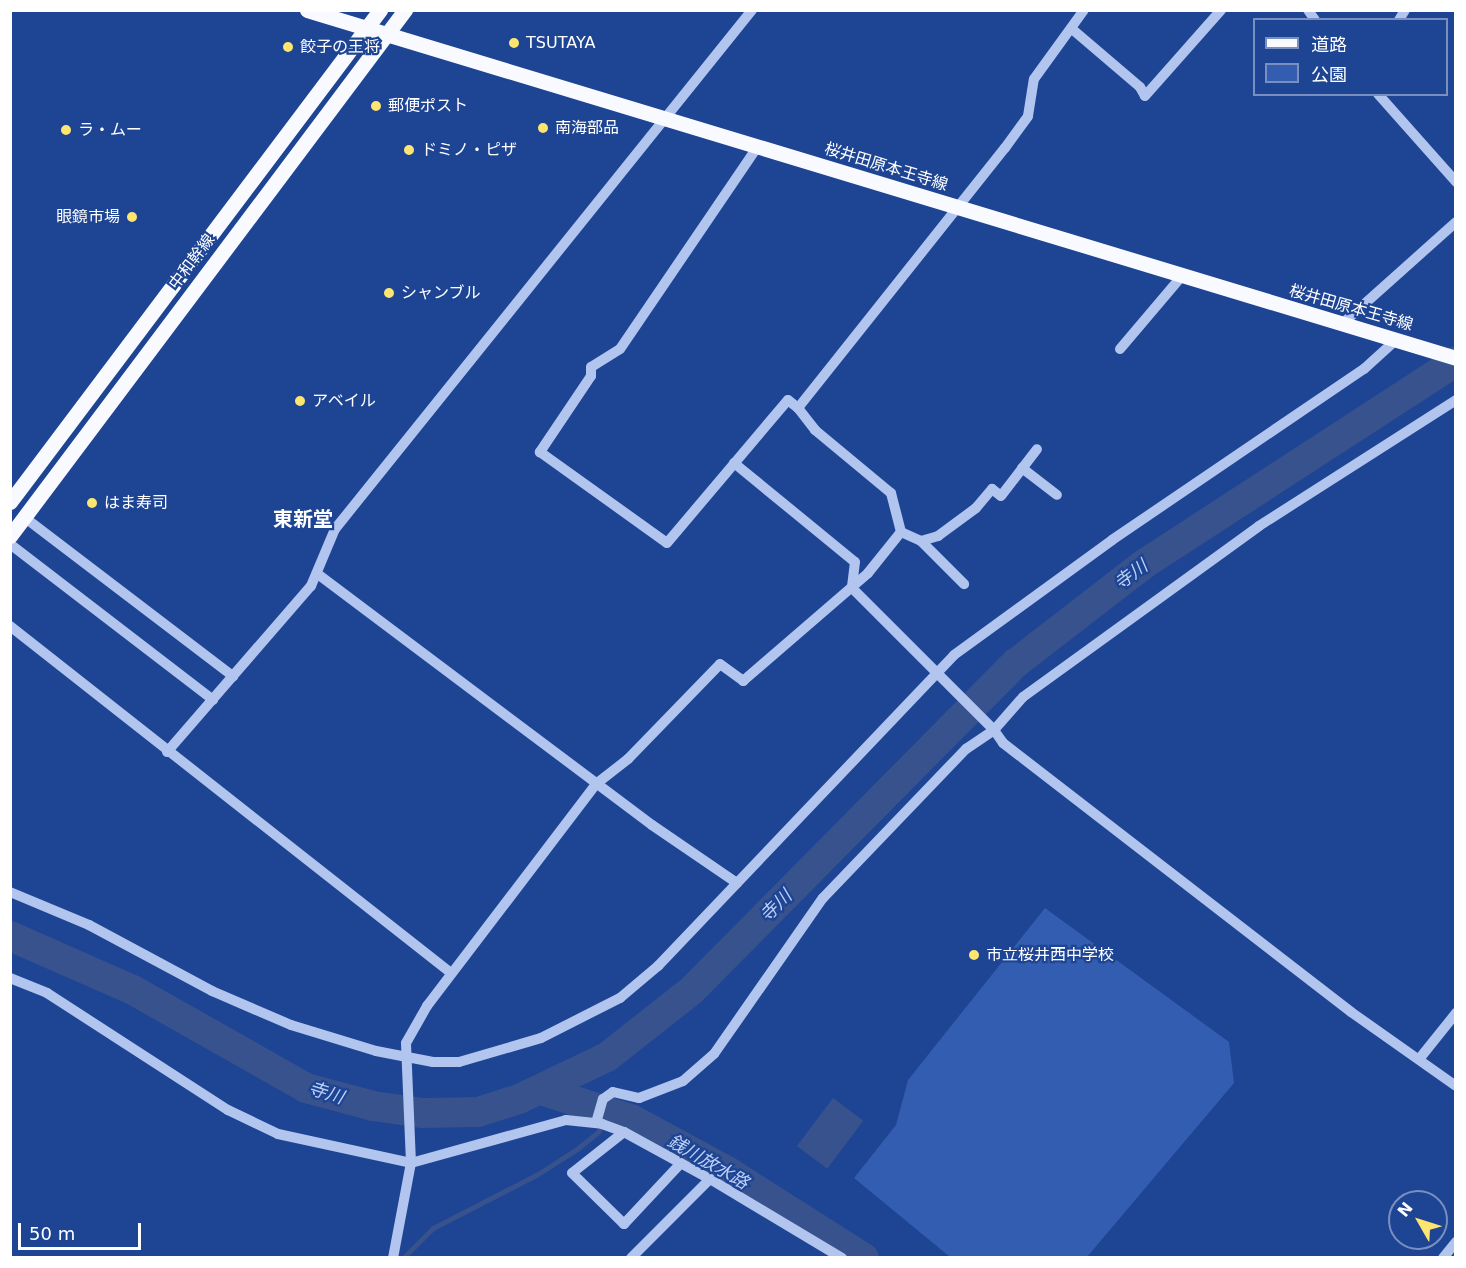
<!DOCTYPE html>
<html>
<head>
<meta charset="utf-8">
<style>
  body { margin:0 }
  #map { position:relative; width:1466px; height:1268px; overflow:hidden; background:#1e4494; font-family:"DejaVu Sans","Noto Sans JP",sans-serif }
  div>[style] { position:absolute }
  .green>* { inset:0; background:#325db1 }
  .water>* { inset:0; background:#37528c; transform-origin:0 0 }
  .stream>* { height:5px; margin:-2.5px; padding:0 2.5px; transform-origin:2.5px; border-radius:2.5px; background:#37528c }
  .river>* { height:30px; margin:-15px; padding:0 15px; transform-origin:15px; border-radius:15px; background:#37528c }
  .minor>* { height:10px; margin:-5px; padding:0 5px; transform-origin:5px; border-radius:5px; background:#b1c5ee }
  .major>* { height:15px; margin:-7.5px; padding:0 7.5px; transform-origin:7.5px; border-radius:7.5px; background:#f8faff }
  .dots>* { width:16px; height:16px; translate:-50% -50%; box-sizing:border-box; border:3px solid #1e4494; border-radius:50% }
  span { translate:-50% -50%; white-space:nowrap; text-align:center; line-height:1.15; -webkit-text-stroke:4.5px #1e4494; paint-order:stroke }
  .poi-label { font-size:16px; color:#fff }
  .left { translate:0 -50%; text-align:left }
  .right { translate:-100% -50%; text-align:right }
  .street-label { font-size:16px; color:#fff }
  .water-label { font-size:18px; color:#bdd0f5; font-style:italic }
  .quarter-label { font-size:20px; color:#fff; font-weight:700 }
  .frame { position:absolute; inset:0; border:12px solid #fff; pointer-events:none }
  .legend { position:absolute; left:1253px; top:18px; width:195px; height:78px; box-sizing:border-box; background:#1e4494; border:2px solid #788fbf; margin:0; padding:8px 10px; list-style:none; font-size:18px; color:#fff }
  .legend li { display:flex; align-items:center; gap:12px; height:30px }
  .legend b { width:30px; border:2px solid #788fbf }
  .north { position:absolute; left:1388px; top:1190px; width:60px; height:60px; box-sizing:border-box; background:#1e4494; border:2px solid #788fbf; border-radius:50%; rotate:309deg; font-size:16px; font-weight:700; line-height:24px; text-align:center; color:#fff }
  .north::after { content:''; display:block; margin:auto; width:21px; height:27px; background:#fde570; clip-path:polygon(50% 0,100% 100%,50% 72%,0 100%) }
  .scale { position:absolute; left:18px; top:1223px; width:123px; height:27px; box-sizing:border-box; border:3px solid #fff; border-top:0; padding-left:8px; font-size:18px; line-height:21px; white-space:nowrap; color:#fff; -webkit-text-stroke:4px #1e4494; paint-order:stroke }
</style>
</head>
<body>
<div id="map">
  <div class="green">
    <div style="clip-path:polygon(1045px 908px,1229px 1042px,1234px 1083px,1087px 1257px,950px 1257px,854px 1178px,896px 1125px,908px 1080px)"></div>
  </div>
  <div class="water">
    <div style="left:833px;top:1098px;width:38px;height:60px;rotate:37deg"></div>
  </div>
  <div class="stream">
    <div style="left:403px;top:1258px;width:42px;rotate:-45deg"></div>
    <div style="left:433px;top:1228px;width:118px;rotate:-27.2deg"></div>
    <div style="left:538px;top:1174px;width:46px;rotate:-32.7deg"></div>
    <div style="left:577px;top:1149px;width:27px;rotate:-39deg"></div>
    <div style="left:598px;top:1132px;width:25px;rotate:-61deg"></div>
  </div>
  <div class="river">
    <div style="left:10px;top:936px;width:134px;rotate:23.7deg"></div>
    <div style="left:133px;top:990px;width:199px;rotate:29.5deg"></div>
    <div style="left:306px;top:1088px;width:69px;rotate:15deg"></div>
    <div style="left:373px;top:1106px;width:49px;rotate:8.1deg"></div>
    <div style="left:422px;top:1113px;width:56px;rotate:-1deg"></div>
    <div style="left:478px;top:1112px;width:43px;rotate:-17.6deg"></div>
    <div style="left:519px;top:1099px;width:98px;rotate:-25.5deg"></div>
    <div style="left:607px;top:1057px;width:107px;rotate:-38.2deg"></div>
    <div style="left:691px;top:991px;width:462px;rotate:-45.3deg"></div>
    <div style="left:1016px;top:663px;width:162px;rotate:-37.7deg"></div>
    <div style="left:1144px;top:564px;width:372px;rotate:-33deg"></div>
    <div style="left:541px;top:1090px;width:95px;rotate:17.9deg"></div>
    <div style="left:631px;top:1119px;width:109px;rotate:28.4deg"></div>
    <div style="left:727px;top:1171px;width:162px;rotate:32.4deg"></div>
  </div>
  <div class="minor">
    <div style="left:1308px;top:10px;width:12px;rotate:55deg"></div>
    <div style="left:1399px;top:20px;width:12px;rotate:-59deg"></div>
    <div style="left:1072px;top:29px;width:89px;rotate:40.5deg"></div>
    <div style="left:1140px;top:87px;width:10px;rotate:61deg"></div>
    <div style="left:1145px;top:96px;width:115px;rotate:-48.5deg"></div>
    <div style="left:1378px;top:94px;width:118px;rotate:48.4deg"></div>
    <div style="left:758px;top:146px;width:245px;rotate:124.2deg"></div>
    <div style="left:620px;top:349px;width:34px;rotate:148deg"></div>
    <div style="left:591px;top:367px;width:9px;rotate:90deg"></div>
    <div style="left:591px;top:376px;width:92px;rotate:123.9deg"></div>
    <div style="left:540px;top:452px;width:156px;rotate:35.6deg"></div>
    <div style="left:667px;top:543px;width:187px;rotate:-49.8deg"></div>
    <div style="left:788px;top:400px;width:13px;rotate:39deg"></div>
    <div style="left:798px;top:408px;width:332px;rotate:-51.5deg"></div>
    <div style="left:1005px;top:148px;width:39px;rotate:-54deg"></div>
    <div style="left:1028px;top:116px;width:37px;rotate:-81deg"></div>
    <div style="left:1034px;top:79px;width:85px;rotate:-54.1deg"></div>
    <div style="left:1342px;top:324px;width:153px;rotate:-41.8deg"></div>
    <div style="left:1120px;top:349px;width:96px;rotate:-49.7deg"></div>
    <div style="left:798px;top:408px;width:28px;rotate:52deg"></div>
    <div style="left:815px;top:430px;width:99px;rotate:39.7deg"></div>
    <div style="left:891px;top:493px;width:40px;rotate:75.6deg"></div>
    <div style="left:734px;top:463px;width:156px;rotate:39.3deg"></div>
    <div style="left:855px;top:562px;width:26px;rotate:97deg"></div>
    <div style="left:852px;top:588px;width:201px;rotate:45deg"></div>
    <div style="left:994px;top:730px;width:16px;rotate:55deg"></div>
    <div style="left:1003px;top:743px;width:440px;rotate:37.7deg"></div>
    <div style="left:1351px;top:1012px;width:128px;rotate:35.2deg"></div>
    <div style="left:1022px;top:468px;width:44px;rotate:37.6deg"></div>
    <div style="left:24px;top:517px;width:263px;rotate:37.3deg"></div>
    <div style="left:901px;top:532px;width:22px;rotate:24deg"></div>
    <div style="left:921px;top:541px;width:18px;rotate:-16deg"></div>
    <div style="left:938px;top:536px;width:47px;rotate:-36.4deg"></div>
    <div style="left:976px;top:508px;width:25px;rotate:-50deg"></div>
    <div style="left:992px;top:489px;width:11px;rotate:38deg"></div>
    <div style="left:1001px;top:496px;width:59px;rotate:-52.5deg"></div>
    <div style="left:921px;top:541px;width:61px;rotate:45deg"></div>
    <div style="left:10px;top:544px;width:256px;rotate:37.5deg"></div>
    <div style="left:319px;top:575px;width:416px;rotate:36.9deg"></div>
    <div style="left:652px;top:825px;width:103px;rotate:34.3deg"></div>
    <div style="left:10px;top:626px;width:561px;rotate:38.2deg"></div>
    <div style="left:167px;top:752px;width:220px;rotate:-49.1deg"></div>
    <div style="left:311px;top:586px;width:62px;rotate:-67.2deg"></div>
    <div style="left:335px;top:529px;width:666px;rotate:-51.22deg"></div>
    <div style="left:10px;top:892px;width:86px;rotate:22.7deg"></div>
    <div style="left:89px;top:925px;width:140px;rotate:28.2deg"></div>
    <div style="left:212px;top:991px;width:86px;rotate:23.3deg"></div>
    <div style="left:291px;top:1025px;width:89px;rotate:17deg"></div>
    <div style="left:376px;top:1051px;width:58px;rotate:10.9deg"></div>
    <div style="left:433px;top:1062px;width:26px"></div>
    <div style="left:459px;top:1062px;width:85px;rotate:-16.3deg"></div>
    <div style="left:541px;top:1038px;width:89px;rotate:-26.9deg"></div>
    <div style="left:620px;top:998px;width:50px;rotate:-40.1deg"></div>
    <div style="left:658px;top:966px;width:429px;rotate:-46.4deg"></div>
    <div style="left:954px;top:655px;width:195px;rotate:-36deg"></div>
    <div style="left:1112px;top:540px;width:305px;rotate:-34.2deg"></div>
    <div style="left:1364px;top:369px;width:45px;rotate:-42.3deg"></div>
    <div style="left:10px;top:978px;width:40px;rotate:22deg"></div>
    <div style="left:47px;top:993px;width:216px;rotate:32.9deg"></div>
    <div style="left:228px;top:1110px;width:55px;rotate:25.6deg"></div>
    <div style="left:278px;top:1134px;width:136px;rotate:12.3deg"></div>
    <div style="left:411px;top:1163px;width:161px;rotate:-15.5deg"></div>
    <div style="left:566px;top:1120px;width:36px;rotate:6deg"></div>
    <div style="left:602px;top:1124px;width:23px;rotate:20deg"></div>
    <div style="left:624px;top:1132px;width:98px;rotate:28.7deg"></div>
    <div style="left:710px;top:1179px;width:154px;rotate:30.9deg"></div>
    <div style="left:1420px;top:1058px;width:58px;rotate:-51.3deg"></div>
    <div style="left:596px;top:1123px;width:25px;rotate:-74deg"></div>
    <div style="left:603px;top:1099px;width:12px;rotate:-35deg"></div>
    <div style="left:613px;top:1092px;width:27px;rotate:13deg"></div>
    <div style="left:639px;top:1098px;width:47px;rotate:-21.1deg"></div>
    <div style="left:683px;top:1081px;width:41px;rotate:-41.1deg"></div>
    <div style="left:714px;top:1054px;width:190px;rotate:-55.1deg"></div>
    <div style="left:823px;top:898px;width:207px;rotate:-46.2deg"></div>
    <div style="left:966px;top:749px;width:34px;rotate:-34deg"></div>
    <div style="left:994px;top:730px;width:44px;rotate:-48.7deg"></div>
    <div style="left:1023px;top:697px;width:291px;rotate:-35.9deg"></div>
    <div style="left:1259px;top:526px;width:234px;rotate:-32.6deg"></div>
    <div style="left:624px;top:1132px;width:66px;rotate:141.7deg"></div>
    <div style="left:572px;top:1173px;width:73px;rotate:44.4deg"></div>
    <div style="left:624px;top:1224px;width:83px;rotate:-46.9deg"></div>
    <div style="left:393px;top:1258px;width:97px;rotate:-79.3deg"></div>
    <div style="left:411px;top:1163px;width:120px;rotate:-92.4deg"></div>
    <div style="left:406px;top:1043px;width:43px;rotate:-60.4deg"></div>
    <div style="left:427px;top:1006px;width:279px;rotate:-52.7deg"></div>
    <div style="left:596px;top:784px;width:41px;rotate:-38deg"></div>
    <div style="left:628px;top:759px;width:132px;rotate:-45.9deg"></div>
    <div style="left:720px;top:664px;width:29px;rotate:36deg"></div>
    <div style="left:743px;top:681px;width:165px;rotate:-40.8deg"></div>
    <div style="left:868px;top:573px;width:53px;rotate:-51.2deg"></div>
    <div style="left:631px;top:1258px;width:112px;rotate:-45deg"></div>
    <div style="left:1443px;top:1258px;width:21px;rotate:-51deg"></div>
  </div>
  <div class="major">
    <div style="left:307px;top:10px;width:1201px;rotate:16.85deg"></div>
    <div style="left:10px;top:502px;width:616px;rotate:-53.06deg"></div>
    <div style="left:10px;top:536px;width:658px;rotate:-53.1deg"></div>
  </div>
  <div class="dots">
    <div style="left:514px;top:43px;background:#fde570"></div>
    <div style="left:288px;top:47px;background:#fde570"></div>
    <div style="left:376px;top:106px;background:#fde570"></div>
    <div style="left:543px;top:128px;background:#fde570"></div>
    <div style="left:66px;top:130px;background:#fde570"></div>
    <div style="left:409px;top:150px;background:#fde570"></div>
    <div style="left:132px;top:217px;background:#fde570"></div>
    <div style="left:389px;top:293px;background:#fde570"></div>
    <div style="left:300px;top:401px;background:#fde570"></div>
    <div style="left:92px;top:503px;background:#fde570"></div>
    <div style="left:974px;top:955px;background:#fde570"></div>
  </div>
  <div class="poi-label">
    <span class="left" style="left:526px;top:43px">TSUTAYA</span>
    <span class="left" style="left:300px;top:47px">餃子の王将</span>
    <span class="left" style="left:388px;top:106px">郵便ポスト</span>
    <span class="left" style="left:555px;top:128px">南海部品</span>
    <span class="left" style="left:78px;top:130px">ラ・ムー</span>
    <span class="left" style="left:421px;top:150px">ドミノ・ピザ</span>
    <span class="right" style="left:120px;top:217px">眼鏡市場</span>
    <span class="left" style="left:401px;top:293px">シャンブル</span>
    <span class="left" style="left:312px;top:401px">アベイル</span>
    <span class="left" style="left:104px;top:503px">はま寿司</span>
    <span class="left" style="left:986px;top:955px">市立桜井西中学校</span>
  </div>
  <div class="street-label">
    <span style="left:886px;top:167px;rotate:17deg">桜井田原本王寺線</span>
    <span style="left:192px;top:262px;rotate:-53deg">中和幹線</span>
    <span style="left:1351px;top:308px;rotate:16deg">桜井田原本王寺線</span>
  </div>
  <div class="water-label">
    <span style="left:1131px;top:575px;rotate:-37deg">寺川</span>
    <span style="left:776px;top:906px;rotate:-45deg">寺川</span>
    <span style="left:326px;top:1093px;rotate:17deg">寺川</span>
    <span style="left:708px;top:1162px;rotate:30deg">銭川放水路</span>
  </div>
  <div class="quarter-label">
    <span style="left:303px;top:519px">東新堂</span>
  </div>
  <div class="frame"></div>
  <ul class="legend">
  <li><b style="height:8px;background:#f8faff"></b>道路</li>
  <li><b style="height:16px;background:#325db1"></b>公園</li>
  </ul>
  <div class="north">N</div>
  <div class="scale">50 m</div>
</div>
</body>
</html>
